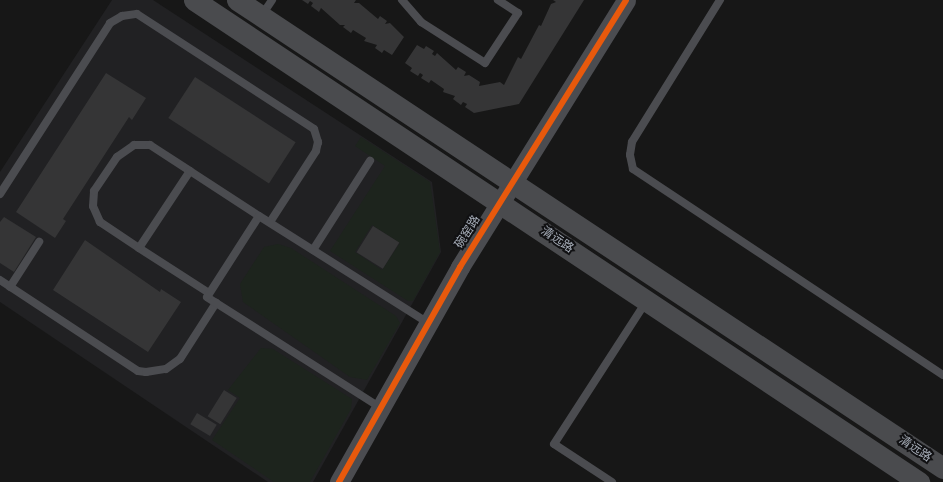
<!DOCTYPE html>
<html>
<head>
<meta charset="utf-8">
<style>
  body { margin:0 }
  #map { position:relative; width:943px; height:482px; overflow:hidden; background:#171717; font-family:"Fira Sans Condensed","Noto Sans SC",sans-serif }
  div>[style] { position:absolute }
  .built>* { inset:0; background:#212123 }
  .green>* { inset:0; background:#1d241d }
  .building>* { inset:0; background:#353536; transform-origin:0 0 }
  .service>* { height:8px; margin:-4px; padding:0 4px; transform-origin:4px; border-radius:4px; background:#4b4c50 }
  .tertiary>* { height:19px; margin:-9.5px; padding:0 9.5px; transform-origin:9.5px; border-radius:9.5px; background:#4b4c50 }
  .secondary>* { height:21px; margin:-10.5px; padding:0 10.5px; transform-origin:10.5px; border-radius:10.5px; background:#4a4b4e }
  .cycleway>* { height:6px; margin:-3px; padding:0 3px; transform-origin:3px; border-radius:3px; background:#e8590c }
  span { translate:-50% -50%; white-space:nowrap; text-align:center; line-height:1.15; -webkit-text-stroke:4px #111113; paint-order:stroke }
  .street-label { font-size:12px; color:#a7aeb9 }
</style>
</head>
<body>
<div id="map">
  <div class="built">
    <div style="clip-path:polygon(112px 0,153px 0,432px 182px,441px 252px,313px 482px,268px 482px,0 302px,0 172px)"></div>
  </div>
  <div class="green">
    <div style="clip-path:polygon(evenodd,361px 137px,430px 182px,440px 252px,413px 301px,408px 301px,330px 251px,385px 166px,355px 146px,361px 137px,372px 225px,400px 243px,382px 270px,355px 252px,372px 225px)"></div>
    <div style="clip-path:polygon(278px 244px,291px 248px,396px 316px,400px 323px,367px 380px,350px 377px,243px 302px,240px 284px,264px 247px)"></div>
    <div style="clip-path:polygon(261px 348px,273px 349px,352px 399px,351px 409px,310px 482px,274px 482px,212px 440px,240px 398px,228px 390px)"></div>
  </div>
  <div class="building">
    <div style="clip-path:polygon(302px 0,356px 0,354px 3px,359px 3px,378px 19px,380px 16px,387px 21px,385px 24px,390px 23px,404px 37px,392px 55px,384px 50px,382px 53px,375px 48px,377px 45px,364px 41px,366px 38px,353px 30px,351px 33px,343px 27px,345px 25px,340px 25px,321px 8px,319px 12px,311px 6px,313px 3px,310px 1px,308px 4px)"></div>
    <div style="clip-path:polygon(553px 0,584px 0,519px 104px,474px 113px,465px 107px,467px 104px,463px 102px,461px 105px,453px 99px,455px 96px,443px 92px,444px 89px,431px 80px,429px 83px,421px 78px,423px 75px,420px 73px,418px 76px,410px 71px,412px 68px,405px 63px,417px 45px,424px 49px,426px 46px,434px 51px,432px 54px,435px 56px,437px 53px,456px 70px,458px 67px,466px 72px,464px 76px,469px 75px,480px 82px,479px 86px,500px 82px,504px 85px,518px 57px,521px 59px,539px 25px,541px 26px,551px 4px,556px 2px)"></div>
    <div style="clip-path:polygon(106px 73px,146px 98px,132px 120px,129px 117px,63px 219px,66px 221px,55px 238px,16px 212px)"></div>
    <div style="left:195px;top:77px;width:120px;height:49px;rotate:33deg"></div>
    <div style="clip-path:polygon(4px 217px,36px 237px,14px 272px,0 263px,0 222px)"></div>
    <div style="left:373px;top:226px;width:31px;height:31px;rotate:32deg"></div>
    <div style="clip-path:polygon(85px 240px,160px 292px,161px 289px,181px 302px,148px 352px,53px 290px)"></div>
    <div style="left:224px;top:390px;width:15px;height:31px;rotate:32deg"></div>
    <div style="left:197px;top:413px;width:23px;height:13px;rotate:31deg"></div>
  </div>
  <div class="service">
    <div style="left:402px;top:0;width:29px;rotate:49deg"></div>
    <div style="left:421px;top:22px;width:76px;rotate:32.6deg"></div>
    <div style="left:485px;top:63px;width:60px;rotate:-56.6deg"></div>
    <div style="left:518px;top:13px;width:24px;rotate:-147deg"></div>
    <div style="left:720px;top:0;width:167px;rotate:121.8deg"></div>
    <div style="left:632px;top:142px;width:13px;rotate:99deg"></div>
    <div style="left:630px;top:155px;width:14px;rotate:78deg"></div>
    <div style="left:633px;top:169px;width:372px;rotate:33.6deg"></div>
    <div style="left:262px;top:15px;width:18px;rotate:-56deg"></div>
    <div style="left:0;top:194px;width:203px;rotate:-57.2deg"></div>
    <div style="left:110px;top:23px;width:14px;rotate:-30deg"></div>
    <div style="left:122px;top:16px;width:15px;rotate:-8deg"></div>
    <div style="left:137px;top:14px;width:211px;rotate:33deg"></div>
    <div style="left:314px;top:129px;width:14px;rotate:73deg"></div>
    <div style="left:318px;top:142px;width:9px;rotate:103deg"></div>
    <div style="left:316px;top:151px;width:85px;rotate:122.9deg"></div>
    <div style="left:139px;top:248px;width:47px;rotate:-146.3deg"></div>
    <div style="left:100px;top:222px;width:17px;rotate:-114deg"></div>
    <div style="left:93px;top:206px;width:15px;rotate:-86deg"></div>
    <div style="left:94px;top:191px;width:41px;rotate:-55.9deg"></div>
    <div style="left:117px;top:157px;width:21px;rotate:-35deg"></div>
    <div style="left:134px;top:145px;width:16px"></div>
    <div style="left:150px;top:145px;width:48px;rotate:33deg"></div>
    <div style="left:313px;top:250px;width:106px;rotate:-57.4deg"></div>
    <div style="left:0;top:280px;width:165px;rotate:33.4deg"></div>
    <div style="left:138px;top:371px;width:8px;rotate:7deg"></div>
    <div style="left:146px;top:372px;width:20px;rotate:-9deg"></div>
    <div style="left:166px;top:369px;width:17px;rotate:-36deg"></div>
    <div style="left:180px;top:359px;width:67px;rotate:-57.3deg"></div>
    <div style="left:10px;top:287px;width:54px;rotate:-57.2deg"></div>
    <div style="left:209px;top:293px;width:83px;rotate:-147.3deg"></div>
    <div style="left:139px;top:248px;width:92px;rotate:-56.5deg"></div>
    <div style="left:190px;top:171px;width:82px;rotate:33.1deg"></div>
    <div style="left:381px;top:408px;width:206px;rotate:-147.5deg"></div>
    <div style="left:207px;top:297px;width:96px;rotate:-57.3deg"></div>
    <div style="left:259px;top:216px;width:200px;rotate:32.3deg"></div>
    <div style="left:612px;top:482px;width:69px;rotate:-146.8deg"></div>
    <div style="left:554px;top:444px;width:169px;rotate:-57.1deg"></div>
  </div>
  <div class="tertiary">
    <div style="left:339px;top:482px;width:247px;rotate:-60.6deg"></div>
    <div style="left:460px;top:267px;width:314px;rotate:-58.1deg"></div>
  </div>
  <div class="secondary">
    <div style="left:194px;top:0;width:871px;rotate:33.62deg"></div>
    <div style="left:237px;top:0;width:847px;rotate:33.54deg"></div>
  </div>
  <div class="cycleway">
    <div style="left:339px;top:482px;width:247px;rotate:-60.6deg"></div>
    <div style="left:460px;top:267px;width:314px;rotate:-58.1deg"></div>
  </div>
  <div class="street-label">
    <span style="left:468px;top:232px;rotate:-58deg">碗窑路</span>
    <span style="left:557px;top:240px;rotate:34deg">清远路</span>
    <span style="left:915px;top:449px;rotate:34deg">清远路</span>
  </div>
</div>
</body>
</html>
